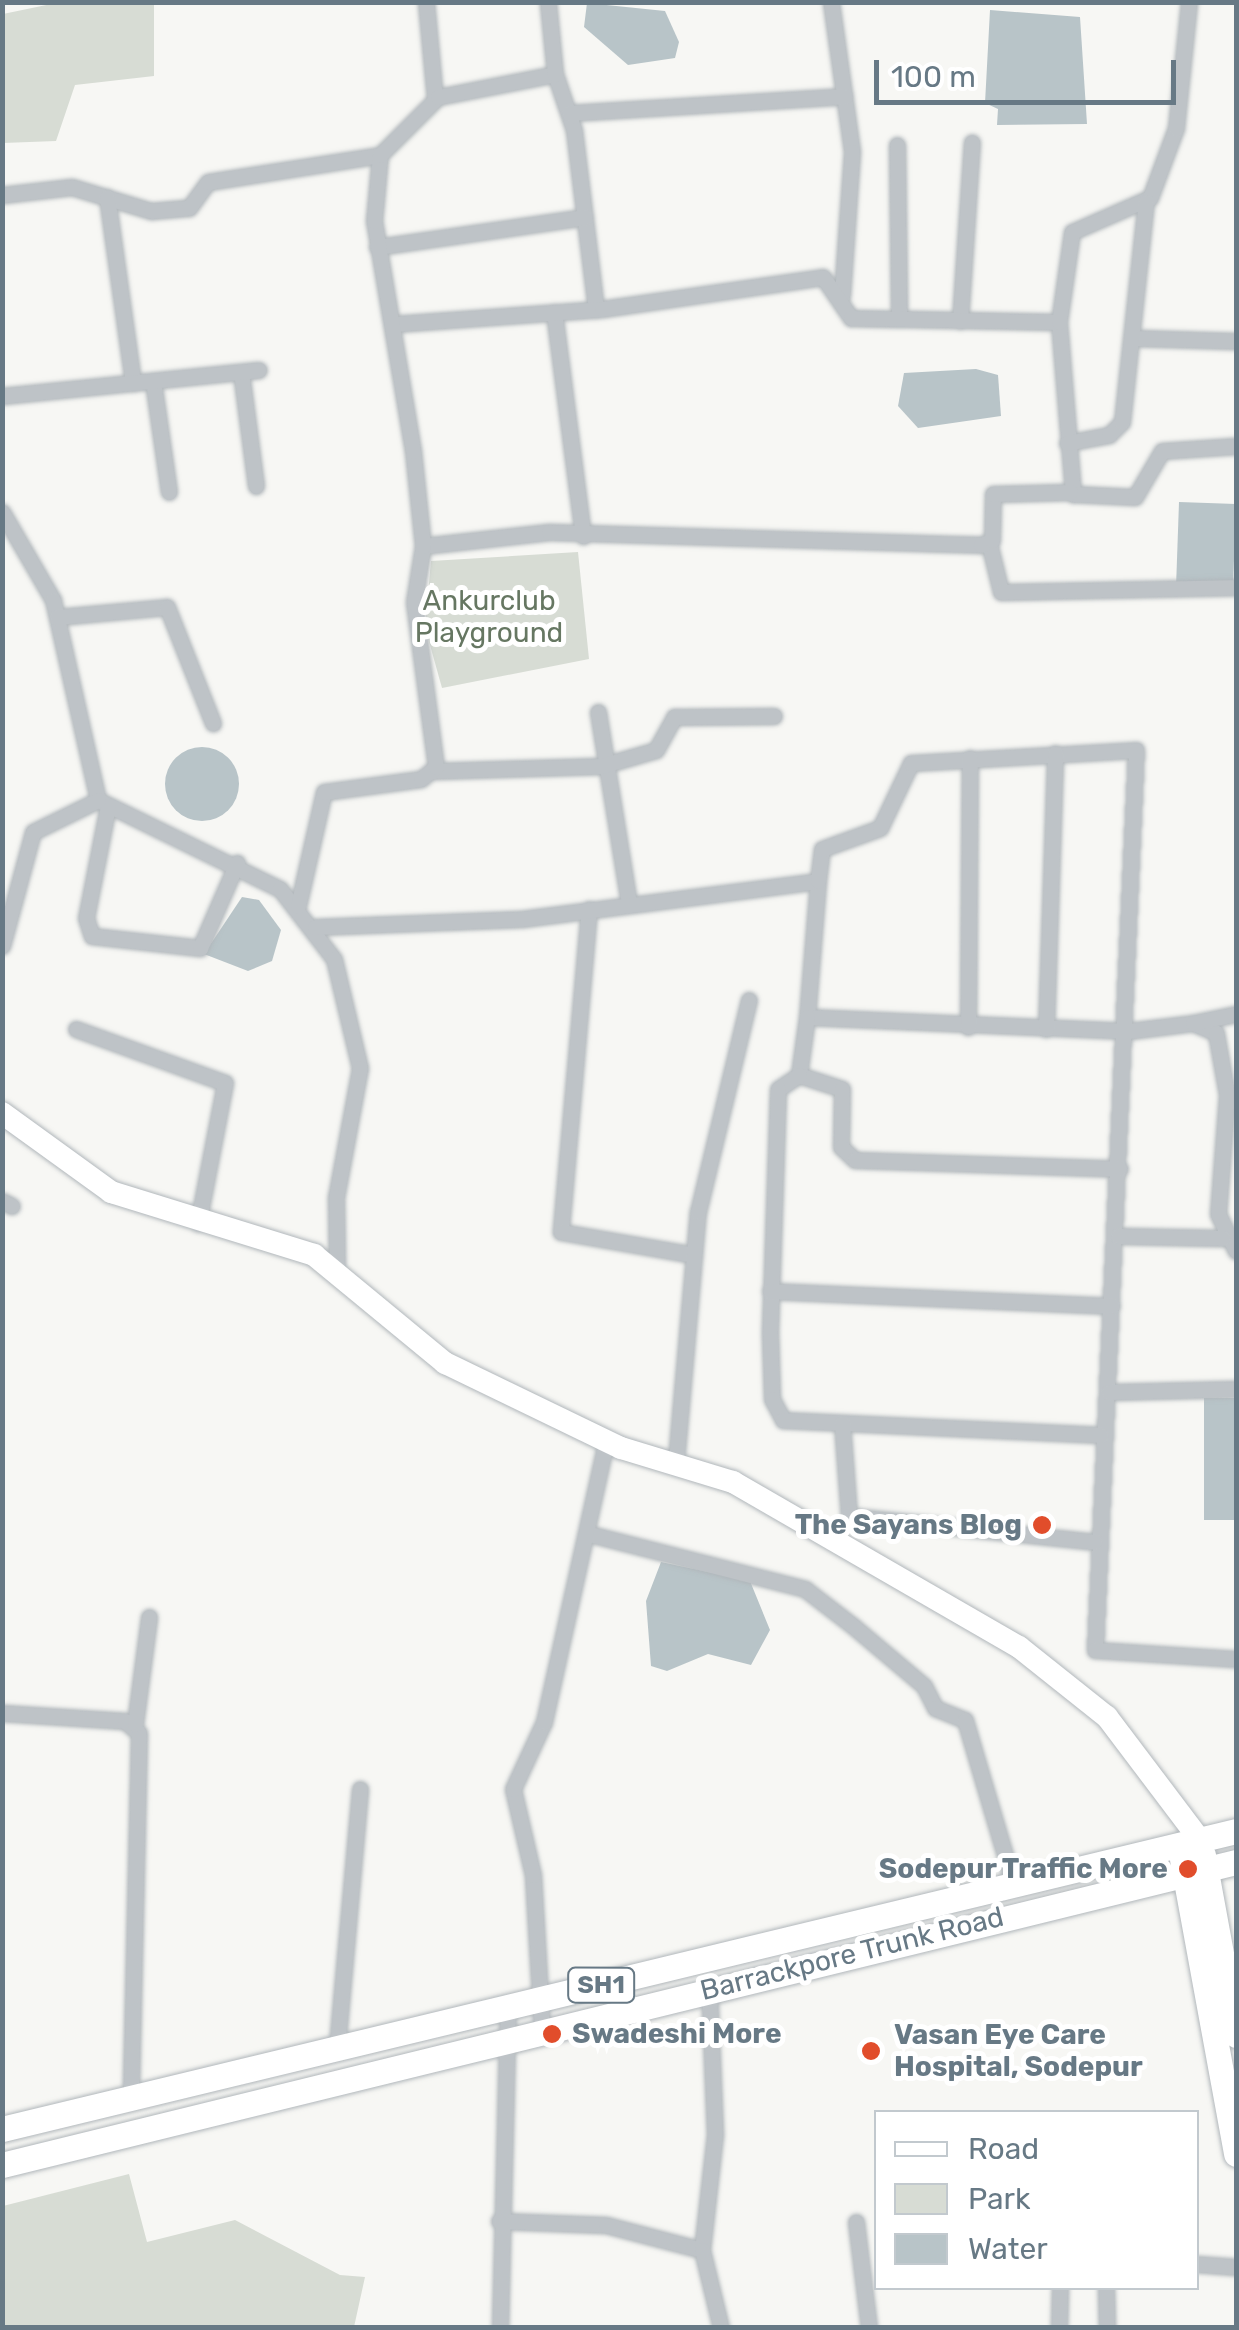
<!DOCTYPE html>
<html>
<head>
<meta charset="utf-8">
<style>
  body { margin:0 }
  #map { position:relative; width:1239px; height:2330px; overflow:hidden; background:#f7f7f4; font-family:Rubik,sans-serif }
  div>[style] { position:absolute }
  .green>* { inset:0; background:#d7dcd4 }
  .water>* { inset:0; background:#b8c4c8; transform-origin:0 0 }
  .round { border-radius:50% }
  .roads { filter:drop-shadow(0 0 2px #b1b7bb) drop-shadow(0 0 2px #b1b7bb) }
  .street>* { height:15px; margin:-7.5px; padding:0 7.5px; transform-origin:7.5px; border-radius:7.5px; background:#bec3c7 }
  .secondary>* { height:22px; margin:-11px; padding:0 11px; transform-origin:11px; border-radius:11px; background:#fff }
  .primary>* { height:25px; margin:-12.5px; padding:0 12.5px; transform-origin:12.5px; border-radius:12.5px; background:#fff }
  .dots>* { width:28px; height:28px; translate:-50% -50%; box-sizing:border-box; border:5px solid #fff; border-radius:50% }
  span { translate:-50% -50%; white-space:nowrap; text-align:center; line-height:1.15; -webkit-text-stroke:10px #fff; paint-order:stroke }
  .shield-label span { padding:2px 8px; background:#fff; border:2px solid; border-radius:8px; -webkit-text-stroke-width:0 }
  .shield-label { font-size:25px; color:#677985; font-weight:700 }
  .park-label { font-size:28px; color:#667762 }
  .poi-label { font-size:28px; color:#677985; font-weight:700 }
  .right { translate:-100% -50%; text-align:right }
  .left { translate:0 -50%; text-align:left }
  .street-label { font-size:28px; color:#677985 }
  .frame { position:absolute; inset:0; border:5px solid #677985; pointer-events:none }
  .legend { position:absolute; left:874px; top:2110px; width:325px; height:180px; box-sizing:border-box; background:#fff; border:2px solid #c2c9ce; margin:0; padding:12px 18px; list-style:none; font-size:30px; color:#677985 }
  .legend li { display:flex; align-items:center; gap:20px; height:50px }
  .legend b { width:50px; border:2px solid #c2c9ce }
  .scale { position:absolute; left:874px; top:60px; width:302px; height:45px; box-sizing:border-box; border:5px solid #677985; border-top:0; padding-left:12px; font-size:30px; line-height:35px; white-space:nowrap; color:#677985; -webkit-text-stroke:8px #fff; paint-order:stroke }
</style>
</head>
<body>
<div id="map">
  <div class="green">
    <div style="clip-path:polygon(56px 3px,154px 3px,154px 76px,75px 85px,56px 141px,3px 143px,3px 14px)"></div>
    <div style="clip-path:polygon(578px 552px,589px 659px,442px 688px,425px 627px,431px 561px)"></div>
    <div style="clip-path:polygon(129px 2174px,147px 2242px,235px 2220px,340px 2275px,365px 2277px,354px 2327px,3px 2327px,3px 2206px)"></div>
  </div>
  <div class="water">
    <div style="clip-path:polygon(587px 3px,665px 11px,679px 42px,675px 58px,628px 65px,584px 27px)"></div>
    <div style="clip-path:polygon(990px 10px,1080px 17px,1087px 124px,997px 125px,998px 109px,985px 103px)"></div>
    <div style="clip-path:polygon(976px 369px,998px 375px,1001px 416px,918px 428px,898px 406px,904px 373px)"></div>
    <div style="left:1179px;top:502px;width:57px;height:80px;rotate:2deg"></div>
    <div class="round" style="left:165px;top:747px;width:74px;height:74px"></div>
    <div style="clip-path:polygon(242px 897px,259px 900px,281px 930px,272px 961px,248px 971px,204px 954px)"></div>
    <div style="left:1204px;top:1398px;width:32px;height:122px"></div>
    <div style="clip-path:polygon(661px 1562px,750px 1581px,770px 1630px,751px 1665px,708px 1654px,667px 1671px,651px 1666px,646px 1601px)"></div>
  </div>
  <div class="roads">
    <div class="street">
      <div style="left:426px;top:2px;width:97px;rotate:84.7deg"></div>
      <div style="left:831px;top:2px;width:151px;rotate:82deg"></div>
      <div style="left:852px;top:152px;width:144px;rotate:94deg"></div>
      <div style="left:555px;top:74px;width:59px;rotate:71.3deg"></div>
      <div style="left:574px;top:130px;width:181px;rotate:83deg"></div>
      <div style="left:569px;top:113px;width:276px;rotate:-3.5deg"></div>
      <div style="left:897px;top:145px;width:174px;rotate:89.3deg"></div>
      <div style="left:2px;top:195px;width:70px;rotate:-6.5deg"></div>
      <div style="left:72px;top:187px;width:83px;rotate:16.9deg"></div>
      <div style="left:151px;top:211px;width:38px;rotate:-5deg"></div>
      <div style="left:189px;top:208px;width:32px;rotate:-54deg"></div>
      <div style="left:208px;top:182px;width:174px;rotate:-8.9deg"></div>
      <div style="left:107px;top:197px;width:188px;rotate:82deg"></div>
      <div style="left:377px;top:247px;width:210px;rotate:-8.2deg"></div>
      <div style="left:554px;top:312px;width:226px;rotate:82.6deg"></div>
      <div style="left:960px;top:321px;width:179px;rotate:-86.2deg"></div>
      <div style="left:1059px;top:322px;width:173px;rotate:85.3deg"></div>
      <div style="left:1073px;top:494px;width:62px;rotate:2.8deg"></div>
      <div style="left:1135px;top:497px;width:53px;rotate:-59.6deg"></div>
      <div style="left:1162px;top:451px;width:74px;rotate:-3.9deg"></div>
      <div style="left:394px;top:324px;width:209px;rotate:-4.1deg"></div>
      <div style="left:602px;top:309px;width:223px;rotate:-8.2deg"></div>
      <div style="left:823px;top:277px;width:50px;rotate:55.7deg"></div>
      <div style="left:851px;top:318px;width:208px;rotate:1.1deg"></div>
      <div style="left:1059px;top:322px;width:91px;rotate:-81.8deg"></div>
      <div style="left:1072px;top:232px;width:85px;rotate:-23.6deg"></div>
      <div style="left:1150px;top:198px;width:75px;rotate:-69.6deg"></div>
      <div style="left:1176px;top:128px;width:127px;rotate:-84.1deg"></div>
      <div style="left:1133px;top:338px;width:103px;rotate:1.7deg"></div>
      <div style="left:241px;top:372px;width:115px;rotate:82.5deg"></div>
      <div style="left:153px;top:381px;width:112px;rotate:81.8deg"></div>
      <div style="left:2px;top:396px;width:258px;rotate:-5.8deg"></div>
      <div style="left:1067px;top:443px;width:43px;rotate:-10.8deg"></div>
      <div style="left:1109px;top:435px;width:18px;rotate:-45deg"></div>
      <div style="left:1122px;top:422px;width:221px;rotate:-83.8deg"></div>
      <div style="left:2px;top:512px;width:102px;rotate:59.9deg"></div>
      <div style="left:53px;top:600px;width:205px;rotate:77.3deg"></div>
      <div style="left:98px;top:800px;width:203px;rotate:26.1deg"></div>
      <div style="left:280px;top:889px;width:88px;rotate:52.4deg"></div>
      <div style="left:334px;top:959px;width:112px;rotate:76.6deg"></div>
      <div style="left:360px;top:1068px;width:131px;rotate:100.5deg"></div>
      <div style="left:336px;top:1197px;width:72px;rotate:89.2deg"></div>
      <div style="left:989px;top:543px;width:50px;rotate:76.2deg"></div>
      <div style="left:1001px;top:592px;width:235px;rotate:-1.2deg"></div>
      <div style="left:423px;top:546px;width:127px;rotate:-6.3deg"></div>
      <div style="left:549px;top:532px;width:432px;rotate:1.7deg"></div>
      <div style="left:981px;top:545px;width:12px;rotate:-24deg"></div>
      <div style="left:992px;top:540px;width:46px;rotate:-88.8deg"></div>
      <div style="left:993px;top:494px;width:77px;rotate:-1.5deg"></div>
      <div style="left:57px;top:617px;width:110px;rotate:-5.2deg"></div>
      <div style="left:167px;top:607px;width:125px;rotate:68.4deg"></div>
      <div style="left:598px;top:712px;width:193px;rotate:80.8deg"></div>
      <div style="left:434px;top:771px;width:167px;rotate:-1.7deg"></div>
      <div style="left:601px;top:766px;width:57px;rotate:-16.2deg"></div>
      <div style="left:656px;top:750px;width:38px;rotate:-61deg"></div>
      <div style="left:674px;top:717px;width:100px;rotate:-0.6deg"></div>
      <div style="left:108px;top:806px;width:114px;rotate:101.1deg"></div>
      <div style="left:86px;top:918px;width:19px;rotate:72deg"></div>
      <div style="left:92px;top:936px;width:109px;rotate:6.3deg"></div>
      <div style="left:200px;top:948px;width:93px;rotate:-66.5deg"></div>
      <div style="left:818px;top:881px;width:136px;rotate:94.6deg"></div>
      <div style="left:807px;top:1017px;width:322px;rotate:2.5deg"></div>
      <div style="left:1129px;top:1031px;width:64px;rotate:-7.1deg"></div>
      <div style="left:1193px;top:1023px;width:25px;rotate:23deg"></div>
      <div style="left:1216px;top:1033px;width:63px;rotate:79.9deg"></div>
      <div style="left:1227px;top:1095px;width:119px;rotate:94.3deg"></div>
      <div style="left:1218px;top:1214px;width:41px;rotate:64.1deg"></div>
      <div style="left:298px;top:906px;width:117px;rotate:-77.2deg"></div>
      <div style="left:324px;top:792px;width:98px;rotate:-7.6deg"></div>
      <div style="left:421px;top:779px;width:19px;rotate:-39deg"></div>
      <div style="left:436px;top:767px;width:166px;rotate:-97.6deg"></div>
      <div style="left:414px;top:602px;width:57px;rotate:-80.9deg"></div>
      <div style="left:423px;top:546px;width:96px;rotate:-96deg"></div>
      <div style="left:413px;top:451px;width:233px;rotate:-99.6deg"></div>
      <div style="left:374px;top:221px;width:66px;rotate:-84.8deg"></div>
      <div style="left:380px;top:155px;width:82px;rotate:-45deg"></div>
      <div style="left:438px;top:97px;width:119px;rotate:-11.1deg"></div>
      <div style="left:555px;top:74px;width:72px;rotate:-95.6deg"></div>
      <div style="left:589px;top:909px;width:324px;rotate:95deg"></div>
      <div style="left:561px;top:1232px;width:135px;rotate:9.8deg"></div>
      <div style="left:315px;top:927px;width:207px;rotate:-2.2deg"></div>
      <div style="left:522px;top:919px;width:298px;rotate:-7.3deg"></div>
      <div style="left:818px;top:881px;width:32px;rotate:-83deg"></div>
      <div style="left:822px;top:849px;width:62px;rotate:-19.9deg"></div>
      <div style="left:880px;top:828px;width:72px;rotate:-64.5deg"></div>
      <div style="left:911px;top:763px;width:225px;rotate:-3.3deg"></div>
      <div style="left:1136px;top:750px;width:901px;rotate:92.61deg"></div>
      <div style="left:1095px;top:1650px;width:141px;rotate:3.7deg"></div>
      <div style="left:2px;top:946px;width:118px;rotate:-74.8deg"></div>
      <div style="left:33px;top:832px;width:72px;rotate:-26.2deg"></div>
      <div style="left:807px;top:1017px;width:59px;rotate:97.9deg"></div>
      <div style="left:799px;top:1075px;width:45px;rotate:18deg"></div>
      <div style="left:842px;top:1089px;width:58px;rotate:91deg"></div>
      <div style="left:841px;top:1147px;width:19px;rotate:43deg"></div>
      <div style="left:855px;top:1160px;width:265px;rotate:1.9deg"></div>
      <div style="left:1193px;top:1023px;width:44px;rotate:-11.8deg"></div>
      <div style="left:968px;top:1027px;width:269px;rotate:-89.6deg"></div>
      <div style="left:76px;top:1029px;width:158px;rotate:19.9deg"></div>
      <div style="left:225px;top:1083px;width:143px;rotate:100.9deg"></div>
      <div style="left:1046px;top:1029px;width:276px;rotate:-88.1deg"></div>
      <div style="left:799px;top:1075px;width:25px;rotate:146deg"></div>
      <div style="left:778px;top:1089px;width:245px;rotate:91.9deg"></div>
      <div style="left:770px;top:1334px;width:65px;rotate:88.2deg"></div>
      <div style="left:772px;top:1399px;width:24px;rotate:62deg"></div>
      <div style="left:783px;top:1420px;width:318px;rotate:2.7deg"></div>
      <div style="left:2px;top:1201px;width:11px;rotate:27deg"></div>
      <div style="left:1118px;top:1236px;width:105px;rotate:1.1deg"></div>
      <div style="left:770px;top:1291px;width:342px;rotate:2.5deg"></div>
      <div style="left:1109px;top:1392px;width:127px;rotate:-1.4deg"></div>
      <div style="left:842px;top:1423px;width:93px;rotate:85.7deg"></div>
      <div style="left:849px;top:1516px;width:247px;rotate:6deg"></div>
      <div style="left:676px;top:1461px;width:250px;rotate:-85deg"></div>
      <div style="left:698px;top:1212px;width:218px;rotate:-76.5deg"></div>
      <div style="left:590px;top:1534px;width:222px;rotate:14.3deg"></div>
      <div style="left:805px;top:1589px;width:61px;rotate:37.6deg"></div>
      <div style="left:853px;top:1626px;width:93px;rotate:40.2deg"></div>
      <div style="left:924px;top:1686px;width:25px;rotate:63deg"></div>
      <div style="left:935px;top:1708px;width:32px;rotate:22deg"></div>
      <div style="left:965px;top:1720px;width:172px;rotate:73.5deg"></div>
      <div style="left:2px;top:1713px;width:123px;rotate:3.7deg"></div>
      <div style="left:125px;top:1721px;width:18px;rotate:41deg"></div>
      <div style="left:139px;top:1733px;width:363px;rotate:91.3deg"></div>
      <div style="left:135px;top:1724px;width:108px;rotate:-82.5deg"></div>
      <div style="left:542px;top:2031px;width:156px;rotate:-93.3deg"></div>
      <div style="left:533px;top:1875px;width:88px;rotate:-103.1deg"></div>
      <div style="left:513px;top:1789px;width:74px;rotate:-65.2deg"></div>
      <div style="left:544px;top:1722px;width:287px;rotate:-77.5deg"></div>
      <div style="left:337px;top:2047px;width:259px;rotate:-84.9deg"></div>
      <div style="left:499px;top:2221px;width:107px;rotate:2.1deg"></div>
      <div style="left:606px;top:2225px;width:99px;rotate:14.6deg"></div>
      <div style="left:702px;top:2250px;width:116px;rotate:-83.6deg"></div>
      <div style="left:715px;top:2135px;width:147px;rotate:-92.3deg"></div>
      <div style="left:856px;top:2222px;width:107px;rotate:83deg"></div>
      <div style="left:702px;top:2250px;width:80px;rotate:76.3deg"></div>
      <div style="left:1196px;top:2264px;width:40px;rotate:4.3deg"></div>
      <div style="left:1106px;top:2288px;width:40px;rotate:88.6deg"></div>
      <div style="left:500px;top:2328px;width:321px;rotate:-88.6deg"></div>
      <div style="left:1059px;top:2328px;width:40px;rotate:-88.6deg"></div>
    </div>
    <div class="secondary">
      <div style="left:2px;top:1113px;width:135px;rotate:35.9deg"></div>
      <div style="left:111px;top:1192px;width:213px;rotate:17.2deg"></div>
      <div style="left:314px;top:1255px;width:170px;rotate:39.5deg"></div>
      <div style="left:445px;top:1363px;width:195px;rotate:25.8deg"></div>
      <div style="left:621px;top:1448px;width:117px;rotate:16.9deg"></div>
      <div style="left:733px;top:1482px;width:330px;rotate:30deg"></div>
      <div style="left:1019px;top:1647px;width:112px;rotate:38.5deg"></div>
      <div style="left:1107px;top:1717px;width:154px;rotate:52.9deg"></div>
    </div>
    <div class="primary">
      <div style="left:1203px;top:1855px;width:183px;rotate:79.6deg"></div>
      <div style="left:1182px;top:1859px;width:300px;rotate:79.6deg"></div>
      <div style="left:2px;top:2129px;width:1269px;rotate:-13.58deg"></div>
      <div style="left:2px;top:2165px;width:1271px;rotate:-13.8deg"></div>
    </div>
  </div>
  <div class="dots">
    <div style="left:1042px;top:1525px;background:#e14d2b"></div>
    <div style="left:1188px;top:1869px;background:#e14d2b"></div>
    <div style="left:552px;top:2034px;background:#e14d2b"></div>
    <div style="left:871px;top:2051px;background:#e14d2b"></div>
  </div>
  <div class="shield-label">
    <span style="left:601px;top:1985px">SH1</span>
  </div>
  <div class="park-label">
    <span style="left:489px;top:617px">Ankurclub<br>Playground</span>
  </div>
  <div class="poi-label">
    <span class="right" style="left:1022px;top:1525px">The Sayans Blog</span>
    <span class="right" style="left:1168px;top:1869px">Sodepur Traffic More</span>
    <span class="left" style="left:572px;top:2034px">Swadeshi More</span>
    <span class="left" style="left:894px;top:2051px">Vasan Eye Care<br>Hospital, Sodepur</span>
  </div>
  <div class="street-label">
    <span style="left:852px;top:1954px;rotate:-14deg">Barrackpore Trunk Road</span>
  </div>
  <div class="frame"></div>
  <ul class="legend">
  <li><b style="height:12px;background:#fff"></b>Road</li>
  <li><b style="height:28px;background:#d7dcd4"></b>Park</li>
  <li><b style="height:28px;background:#b8c4c8"></b>Water</li>
  </ul>
  <div class="scale">100 m</div>
</div>
</body>
</html>
